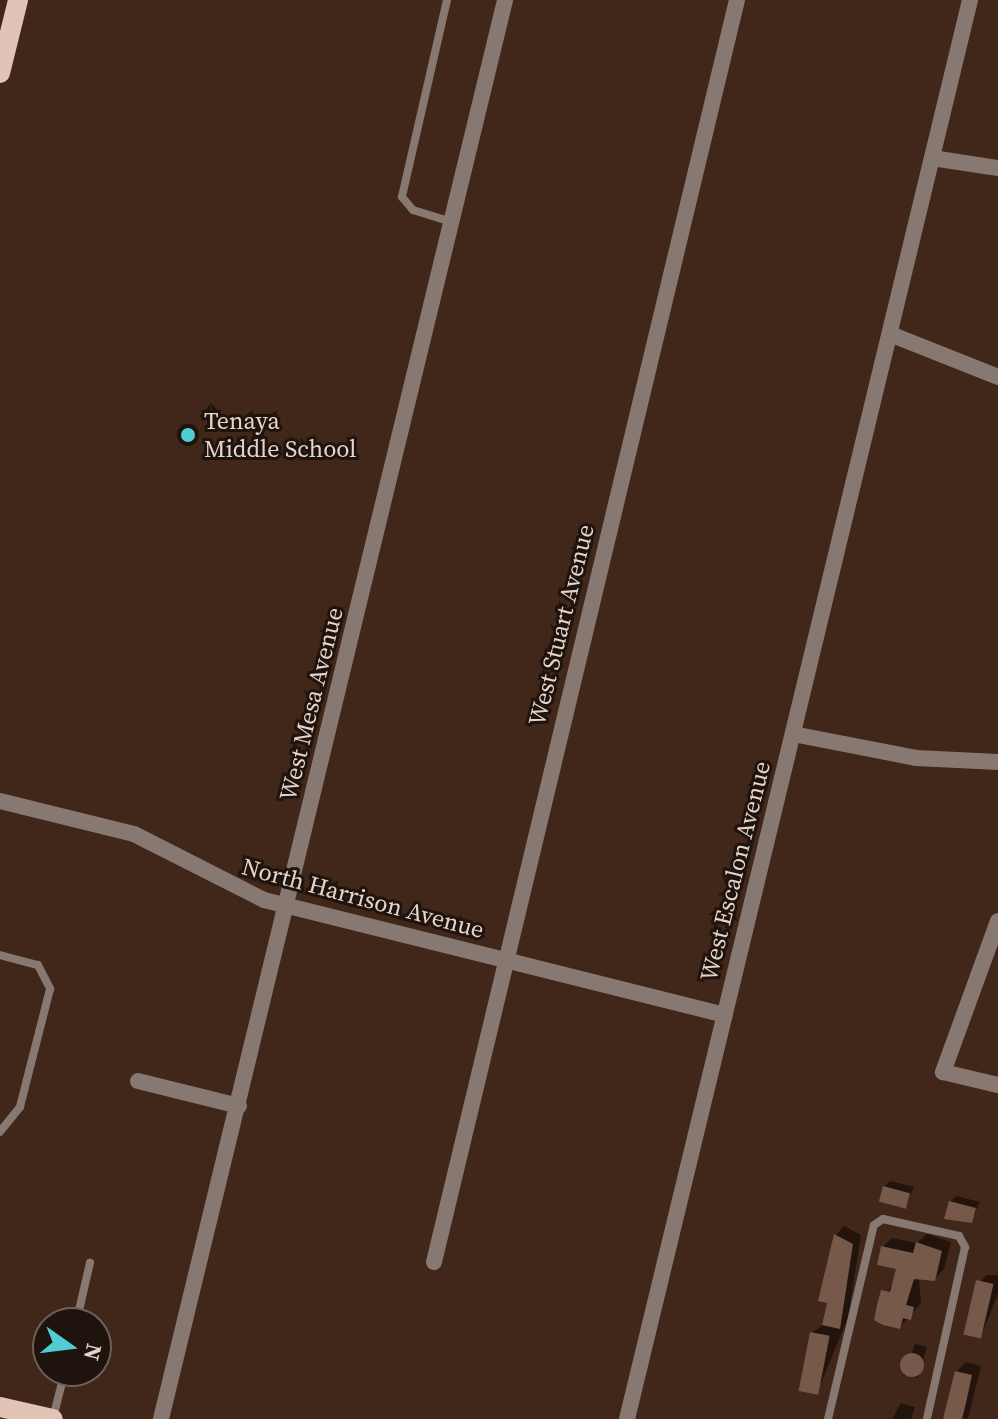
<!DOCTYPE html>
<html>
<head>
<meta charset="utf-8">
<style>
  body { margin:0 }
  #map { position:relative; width:998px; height:1419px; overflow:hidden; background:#402719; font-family:"Source Serif 4",serif }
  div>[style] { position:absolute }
  .shadow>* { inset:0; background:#0007 }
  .building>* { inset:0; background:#765949; transform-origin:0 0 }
  .round { border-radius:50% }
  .lane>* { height:8px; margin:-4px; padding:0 4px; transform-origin:4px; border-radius:4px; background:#877972 }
  .street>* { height:16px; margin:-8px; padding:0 8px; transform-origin:8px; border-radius:8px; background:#877972 }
  .primary>* { height:20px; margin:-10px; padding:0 10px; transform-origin:10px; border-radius:10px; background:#e1c4b5 }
  .dots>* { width:22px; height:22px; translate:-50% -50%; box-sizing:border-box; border:4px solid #1f130d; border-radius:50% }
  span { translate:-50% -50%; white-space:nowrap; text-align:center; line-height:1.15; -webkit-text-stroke:6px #1f130d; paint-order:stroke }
  .poi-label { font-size:24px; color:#e5d4cb }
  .left { translate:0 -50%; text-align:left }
  .street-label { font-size:24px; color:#e5d4cb }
  .north { position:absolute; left:32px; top:1307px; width:80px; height:80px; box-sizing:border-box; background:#1f130d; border:2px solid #6e6059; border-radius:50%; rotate:104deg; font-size:22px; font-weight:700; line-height:32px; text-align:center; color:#e5d4cb }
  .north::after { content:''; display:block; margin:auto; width:28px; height:36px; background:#51ccd3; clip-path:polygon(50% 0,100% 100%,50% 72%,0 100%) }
</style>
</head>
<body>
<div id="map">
  <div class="shadow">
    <div style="clip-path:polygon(890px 1181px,914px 1187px,905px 1208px,884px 1187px)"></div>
    <div style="clip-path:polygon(956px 1196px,980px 1202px,971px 1221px,950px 1202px)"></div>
    <div style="clip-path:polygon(844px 1226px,861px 1235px,848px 1318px,817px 1393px,812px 1333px,824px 1324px,836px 1235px)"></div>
    <div style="clip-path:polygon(927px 1234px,951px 1242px,944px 1269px,934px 1279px,919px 1278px,921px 1303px,900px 1327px,876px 1319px,899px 1268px,883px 1247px,892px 1238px,917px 1243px)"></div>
    <div style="clip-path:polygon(987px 1275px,998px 1275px,998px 1294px,981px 1336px,978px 1284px)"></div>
    <div style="clip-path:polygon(915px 1344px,927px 1347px,918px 1378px,903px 1375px)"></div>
    <div style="clip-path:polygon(966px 1362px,981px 1366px,968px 1418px,945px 1419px,956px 1372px)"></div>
    <div style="clip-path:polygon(901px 1403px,915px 1407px,911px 1419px,892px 1419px)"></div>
  </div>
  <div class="building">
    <div style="left:883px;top:1186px;width:28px;height:16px;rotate:15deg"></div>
    <div style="clip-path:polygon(949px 1201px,976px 1208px,972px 1223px,944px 1219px)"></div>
    <div style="clip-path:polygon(834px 1234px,853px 1244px,840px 1329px,822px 1325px,827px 1303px,818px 1301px)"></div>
    <div style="clip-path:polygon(916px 1242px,942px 1251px,935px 1281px,914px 1279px,906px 1305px,914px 1307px,911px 1320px,903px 1318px,900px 1329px,883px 1325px,874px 1320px,877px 1305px,881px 1290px,890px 1292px,896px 1269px,877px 1265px,881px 1246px,913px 1253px)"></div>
    <div style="left:976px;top:1280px;width:18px;height:56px;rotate:13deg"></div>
    <div style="left:810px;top:1332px;width:20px;height:60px;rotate:11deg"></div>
    <div class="round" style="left:900px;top:1353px;width:24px;height:24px"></div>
    <div style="clip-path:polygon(955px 1371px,972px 1375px,966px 1403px,962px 1419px,943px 1419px)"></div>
  </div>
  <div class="lane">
    <div style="left:447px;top:0;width:202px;rotate:102.9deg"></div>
    <div style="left:402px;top:197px;width:17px;rotate:50deg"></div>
    <div style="left:413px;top:210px;width:41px;rotate:17.1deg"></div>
    <div style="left:0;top:955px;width:39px;rotate:15deg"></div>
    <div style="left:38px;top:965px;width:27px;rotate:63deg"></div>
    <div style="left:50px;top:989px;width:122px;rotate:104.3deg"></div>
    <div style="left:20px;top:1107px;width:32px;rotate:129deg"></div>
    <div style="left:76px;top:1323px;width:62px;rotate:-76.9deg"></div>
    <div style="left:53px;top:1418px;width:49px;rotate:-75.7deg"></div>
    <div style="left:828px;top:1419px;width:199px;rotate:-76.7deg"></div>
    <div style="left:874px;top:1225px;width:11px;rotate:-34deg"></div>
    <div style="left:883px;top:1219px;width:78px;rotate:12.6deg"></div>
    <div style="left:959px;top:1236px;width:13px;rotate:61deg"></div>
    <div style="left:965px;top:1247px;width:176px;rotate:102.5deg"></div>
  </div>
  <div class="street">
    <div style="left:932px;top:158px;width:67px;rotate:8.6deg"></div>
    <div style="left:890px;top:334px;width:116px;rotate:21.7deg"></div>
    <div style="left:793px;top:734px;width:125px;rotate:11deg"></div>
    <div style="left:916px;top:758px;width:82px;rotate:2.8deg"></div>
    <div style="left:0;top:801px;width:138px;rotate:13.8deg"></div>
    <div style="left:134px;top:834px;width:146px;rotate:26.9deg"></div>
    <div style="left:264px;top:900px;width:475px;rotate:14deg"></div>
    <div style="left:998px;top:921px;width:161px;rotate:110deg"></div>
    <div style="left:943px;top:1072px;width:57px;rotate:13.3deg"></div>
    <div style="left:138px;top:1081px;width:104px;rotate:13.9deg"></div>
    <div style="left:434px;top:1262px;width:1298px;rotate:-76.5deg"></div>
    <div style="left:161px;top:1419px;width:1460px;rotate:-76.37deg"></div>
    <div style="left:627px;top:1419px;width:1460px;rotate:-76.41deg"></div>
  </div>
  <div class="primary">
    <div style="left:0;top:73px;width:75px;rotate:-76.1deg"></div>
    <div style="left:0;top:1407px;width:54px;rotate:12.8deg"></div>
  </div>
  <div class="dots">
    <div style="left:188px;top:435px;background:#51ccd3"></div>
  </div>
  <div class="poi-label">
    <span class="left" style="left:204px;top:435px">Tenaya<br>Middle School</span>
  </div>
  <div class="street-label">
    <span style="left:561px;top:625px;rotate:-76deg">West Stuart Avenue</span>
    <span style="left:311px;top:704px;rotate:-76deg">West Mesa Avenue</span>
    <span style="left:735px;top:871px;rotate:-76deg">West Escalon Avenue</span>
    <span style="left:363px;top:898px;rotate:15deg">North Harrison Avenue</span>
  </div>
  <div class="north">N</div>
</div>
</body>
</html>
